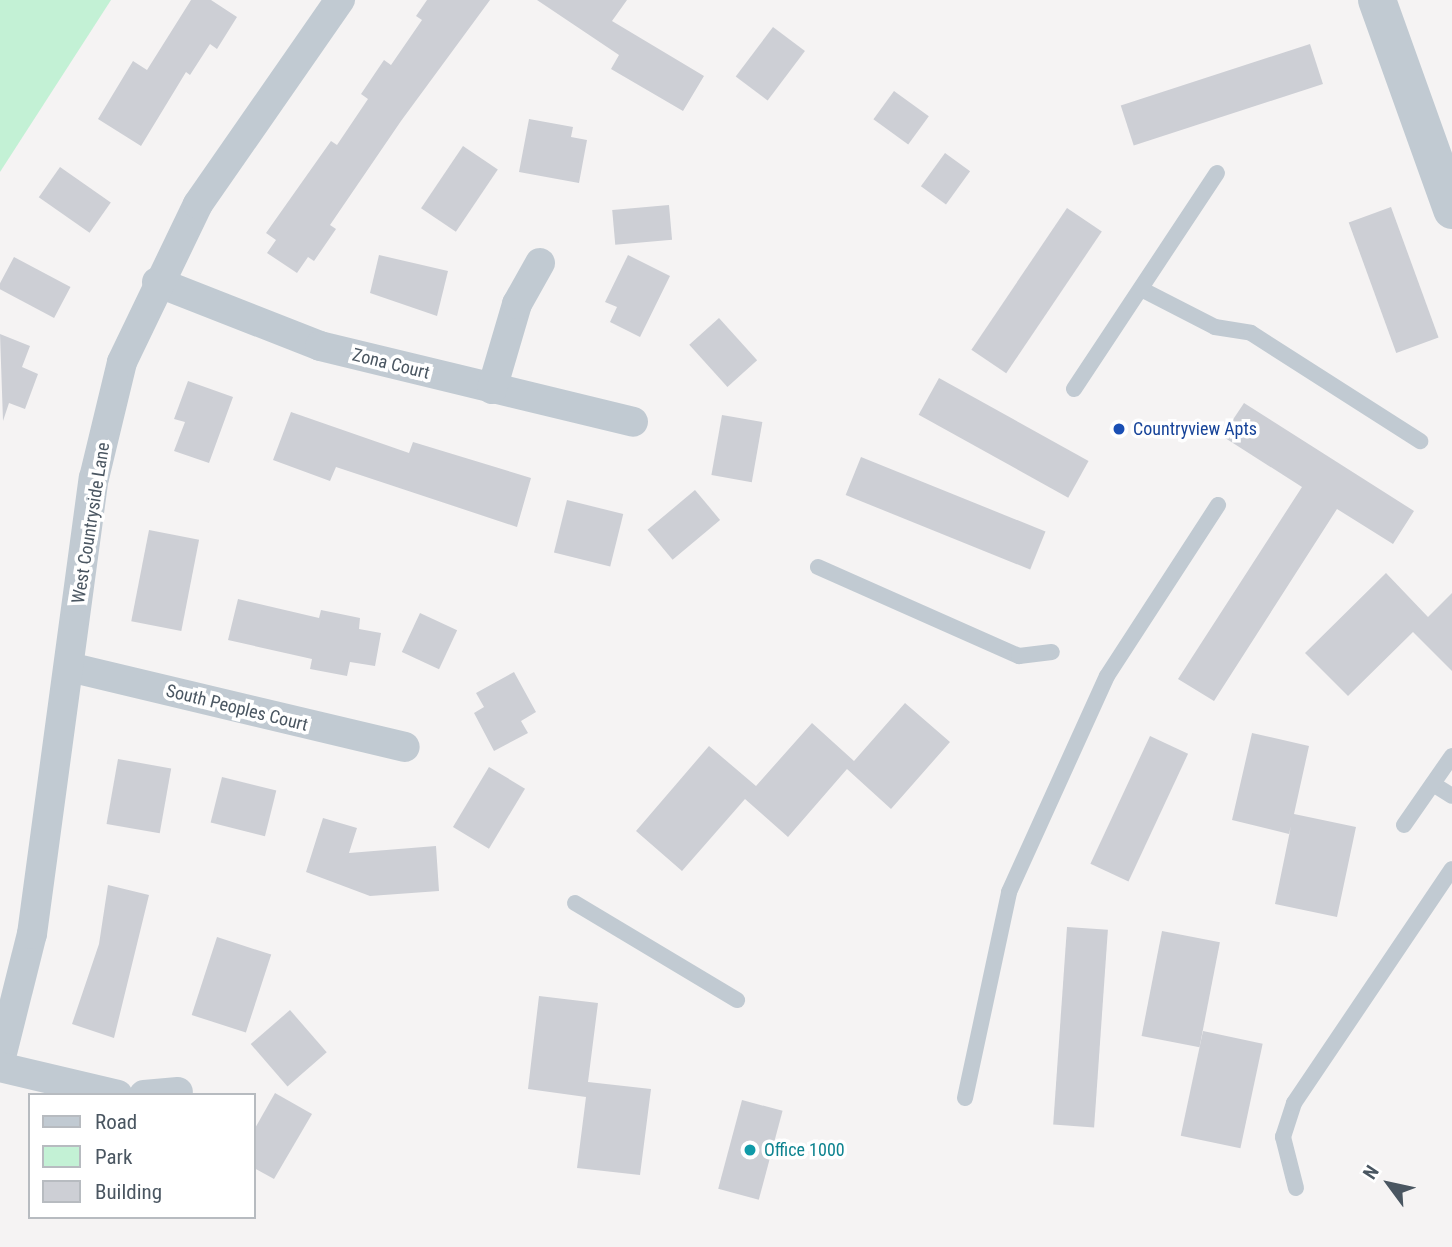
<!DOCTYPE html>
<html>
<head>
<meta charset="utf-8">
<style>
  body { margin:0 }
  #map { position:relative; width:1452px; height:1247px; overflow:hidden; background:#f5f3f3; font-family:"Roboto Condensed",sans-serif }
  div>[style] { position:absolute }
  .green>* { inset:0; background:#c3f1d5 }
  .building>* { inset:0; background:#cdcfd5; transform-origin:0 0 }
  .service>* { height:16px; margin:-8px; padding:0 8px; transform-origin:8px; border-radius:8px; background:#c1cad2 }
  .minor>* { height:30px; margin:-15px; padding:0 15px; transform-origin:15px; border-radius:15px; background:#c1cad2 }
  .tertiary>* { height:38px; margin:-19px; padding:0 19px; transform-origin:19px; border-radius:19px; background:#c1cad2 }
  .dots>* { width:19px; height:19px; translate:-50% -50%; box-sizing:border-box; border:4px solid #fff; border-radius:50% }
  span { translate:-50% -50%; white-space:nowrap; text-align:center; line-height:1.15; -webkit-text-stroke:7px #fff; paint-order:stroke }
  .street-label { font-size:18px; color:#4a5661 }
  .transit-label { font-size:18px; color:#164399 }
  .left { translate:0 -50%; text-align:left }
  .culture-label { font-size:18px; color:#0d838f }
  .legend { position:absolute; left:28px; top:1093px; width:228px; height:126px; box-sizing:border-box; background:#fff; border:2px solid #b7bbc0; margin:0; padding:9px 12px; list-style:none; font-size:21px; color:#4a5661 }
  .legend li { display:flex; align-items:center; gap:14px; height:35px }
  .legend b { width:35px; border:2px solid #b7bbc0 }
  .north { position:absolute; left:1354px; top:1149px; width:70px; height:70px; -webkit-text-stroke:5px #fff; paint-order:stroke; rotate:303deg; font-size:19px; font-weight:700; line-height:28px; text-align:center; color:#4a5661 }
  .north::after { content:''; display:block; margin:auto; width:24px; height:32px; background:#4a5661; clip-path:polygon(50% 0,100% 100%,50% 72%,0 100%) }
</style>
</head>
<body>
<div id="map">
  <div class="green">
    <div style="clip-path:polygon(0 0,111px 0,0 172px)"></div>
  </div>
  <div class="building">
    <div style="clip-path:polygon(191px 0,211px 0,237px 17px,217px 49px,210px 44px,190px 75px,186px 72px,141px 146px,98px 119px,133px 61px,147px 70px)"></div>
    <div style="clip-path:polygon(427px 0,490px 0,401px 121px,330px 225px,336px 229px,314px 261px,308px 257px,297px 273px,267px 253px,276px 240px,266px 233px,331px 141px,337px 145px,368px 99px,361px 94px,384px 60px,391px 65px,422px 20px,416px 16px)"></div>
    <div style="clip-path:polygon(537px 0,627px 0,612px 21px,704px 76px,683px 111px,611px 69px,619px 55px)"></div>
    <div style="left:773px;top:27px;width:40px;height:62px;rotate:37deg"></div>
    <div style="left:1310px;top:44px;width:42px;height:199px;rotate:72deg"></div>
    <div style="left:894px;top:91px;width:43px;height:35px;rotate:36deg"></div>
    <div style="clip-path:polygon(529px 119px,573px 127px,571px 137px,587px 140px,579px 183px,519px 172px)"></div>
    <div style="left:463px;top:146px;width:42px;height:75px;rotate:34deg"></div>
    <div style="left:945px;top:153px;width:31px;height:41px;rotate:36deg"></div>
    <div style="left:60px;top:167px;width:62px;height:37px;rotate:35deg"></div>
    <div style="left:669px;top:205px;width:35px;height:57px;rotate:85deg"></div>
    <div style="left:1391px;top:207px;width:139px;height:45px;rotate:70deg"></div>
    <div style="left:1067px;top:208px;width:42px;height:171px;rotate:34deg"></div>
    <div style="clip-path:polygon(379px 255px,448px 271px,437px 316px,370px 293px)"></div>
    <div style="clip-path:polygon(628px 255px,670px 276px,640px 337px,610px 322px,617px 307px,605px 302px)"></div>
    <div style="left:14px;top:257px;width:64px;height:35px;rotate:28deg"></div>
    <div style="left:719px;top:318px;width:57px;height:40px;rotate:48deg"></div>
    <div style="clip-path:polygon(0 334px,30px 346px,22px 367px,38px 374px,25px 409px,9px 403px,3px 421px)"></div>
    <div style="left:939px;top:378px;width:171px;height:42px;rotate:29deg"></div>
    <div style="clip-path:polygon(188px 381px,233px 397px,209px 463px,174px 451px,185px 422px,174px 419px)"></div>
    <div style="clip-path:polygon(1244px 403px,1414px 511px,1393px 544px,1337px 509px,1214px 701px,1178px 679px,1302px 487px,1222px 436px)"></div>
    <div style="clip-path:polygon(291px 412px,409px 453px,413px 442px,531px 478px,517px 527px,336px 467px,330px 481px,273px 460px)"></div>
    <div style="left:722px;top:415px;width:41px;height:61px;rotate:10deg"></div>
    <div style="left:861px;top:457px;width:199px;height:41px;rotate:22deg"></div>
    <div style="left:695px;top:490px;width:39px;height:62px;rotate:50deg"></div>
    <div style="left:567px;top:500px;width:58px;height:54px;rotate:14deg"></div>
    <div style="left:149px;top:530px;width:51px;height:93px;rotate:11deg"></div>
    <div style="clip-path:polygon(1386px 573px,1428px 617px,1452px 593px,1452px 671px,1413px 632px,1348px 696px,1305px 653px)"></div>
    <div style="clip-path:polygon(238px 599px,319px 618px,321px 610px,360px 618px,359px 629px,381px 633px,375px 666px,350px 662px,347px 676px,310px 669px,312px 659px,228px 640px)"></div>
    <div style="left:420px;top:613px;width:41px;height:43px;rotate:25deg"></div>
    <div style="clip-path:polygon(514px 672px,536px 712px,521px 721px,528px 733px,494px 751px,474px 713px,484px 707px,476px 693px)"></div>
    <div style="clip-path:polygon(905px 703px,950px 742px,891px 809px,847px 769px,788px 837px,745px 799px,682px 871px,636px 831px,709px 746px,756px 786px,812px 723px,854px 761px)"></div>
    <div style="clip-path:polygon(1252px 733px,1309px 746px,1294px 814px,1356px 827px,1337px 917px,1275px 904px,1291px 826px,1289px 834px,1232px 820px)"></div>
    <div style="left:1150px;top:736px;width:42px;height:141px;rotate:25deg"></div>
    <div style="left:118px;top:759px;width:54px;height:66px;rotate:10deg"></div>
    <div style="left:489px;top:767px;width:42px;height:70px;rotate:31deg"></div>
    <div style="left:222px;top:777px;width:56px;height:47px;rotate:14deg"></div>
    <div style="clip-path:polygon(323px 818px,357px 828px,349px 853px,436px 846px,439px 891px,370px 896px,306px 872px)"></div>
    <div style="clip-path:polygon(108px 885px,149px 895px,114px 1038px,72px 1024px,99px 944px)"></div>
    <div style="left:1067px;top:927px;width:41px;height:198px;rotate:4deg"></div>
    <div style="left:1162px;top:931px;width:59px;height:107px;rotate:11deg"></div>
    <div style="left:217px;top:937px;width:57px;height:82px;rotate:18deg"></div>
    <div style="clip-path:polygon(539px 996px,598px 1003px,588px 1082px,651px 1089px,640px 1175px,577px 1168px,586px 1097px,528px 1089px)"></div>
    <div style="left:290px;top:1010px;width:56px;height:52px;rotate:49deg"></div>
    <div style="left:1203px;top:1031px;width:61px;height:107px;rotate:12deg"></div>
    <div style="clip-path:polygon(275px 1093px,312px 1114px,274px 1179px,254px 1168px,254px 1130px)"></div>
    <div style="left:742px;top:1100px;width:42px;height:92px;rotate:15deg"></div>
  </div>
  <div class="service">
    <div style="left:1141px;top:289px;width:83px;rotate:27.2deg"></div>
    <div style="left:1215px;top:327px;width:36px;rotate:9deg"></div>
    <div style="left:1251px;top:333px;width:201px;rotate:32.6deg"></div>
    <div style="left:1074px;top:389px;width:259px;rotate:-56.5deg"></div>
    <div style="left:818px;top:567px;width:220px;rotate:23.9deg"></div>
    <div style="left:1019px;top:656px;width:33px;rotate:-7deg"></div>
    <div style="left:1433px;top:784px;width:22px;rotate:32deg"></div>
    <div style="left:1404px;top:825px;width:84px;rotate:-55.2deg"></div>
    <div style="left:575px;top:903px;width:189px;rotate:30.9deg"></div>
    <div style="left:965px;top:1098px;width:211px;rotate:-77.9deg"></div>
    <div style="left:1009px;top:892px;width:237px;rotate:-65.6deg"></div>
    <div style="left:1107px;top:676px;width:204px;rotate:-57deg"></div>
    <div style="left:1296px;top:1188px;width:53px;rotate:-104.3deg"></div>
    <div style="left:1283px;top:1137px;width:36px;rotate:-72deg"></div>
    <div style="left:1294px;top:1103px;width:282px;rotate:-56deg"></div>
  </div>
  <div class="minor">
    <div style="left:157px;top:282px;width:175px;rotate:21.4deg"></div>
    <div style="left:320px;top:346px;width:322px;rotate:13.6deg"></div>
    <div style="left:492px;top:389px;width:89px;rotate:-73.6deg"></div>
    <div style="left:517px;top:304px;width:47px;rotate:-60.7deg"></div>
    <div style="left:69px;top:667px;width:345px;rotate:13.4deg"></div>
    <div style="left:0;top:1061px;width:131px;rotate:-75.9deg"></div>
    <div style="left:32px;top:934px;width:460px;rotate:-82.3deg"></div>
    <div style="left:94px;top:478px;width:119px;rotate:-76.4deg"></div>
    <div style="left:122px;top:362px;width:175px;rotate:-64.3deg"></div>
    <div style="left:198px;top:204px;width:249px;rotate:-55.2deg"></div>
    <div style="left:0;top:1067px;width:121px;rotate:13.3deg"></div>
    <div style="left:144px;top:1095px;width:34px;rotate:-5deg"></div>
  </div>
  <div class="tertiary">
    <div style="left:1377px;top:0;width:223px;rotate:70.3deg"></div>
  </div>
  <div class="dots">
    <div style="left:1119px;top:429px;background:#1a4fb4"></div>
    <div style="left:750px;top:1150px;background:#0f9aa8"></div>
  </div>
  <div class="street-label">
    <span style="left:391px;top:364px;rotate:14deg">Zona Court</span>
    <span style="left:91px;top:523px;rotate:-81deg">West Countryside Lane</span>
    <span style="left:237px;top:708px;rotate:14deg">South Peoples Court</span>
  </div>
  <div class="transit-label">
    <span class="left" style="left:1133px;top:429px">Countryview Apts</span>
  </div>
  <div class="culture-label">
    <span class="left" style="left:764px;top:1150px">Office 1000</span>
  </div>
  <ul class="legend">
  <li><b style="height:9px;background:#c1cad2"></b>Road</li>
  <li><b style="height:19px;background:#c3f1d5"></b>Park</li>
  <li><b style="height:19px;background:#cdcfd5"></b>Building</li>
  </ul>
  <div class="north">N</div>
</div>
</body>
</html>
